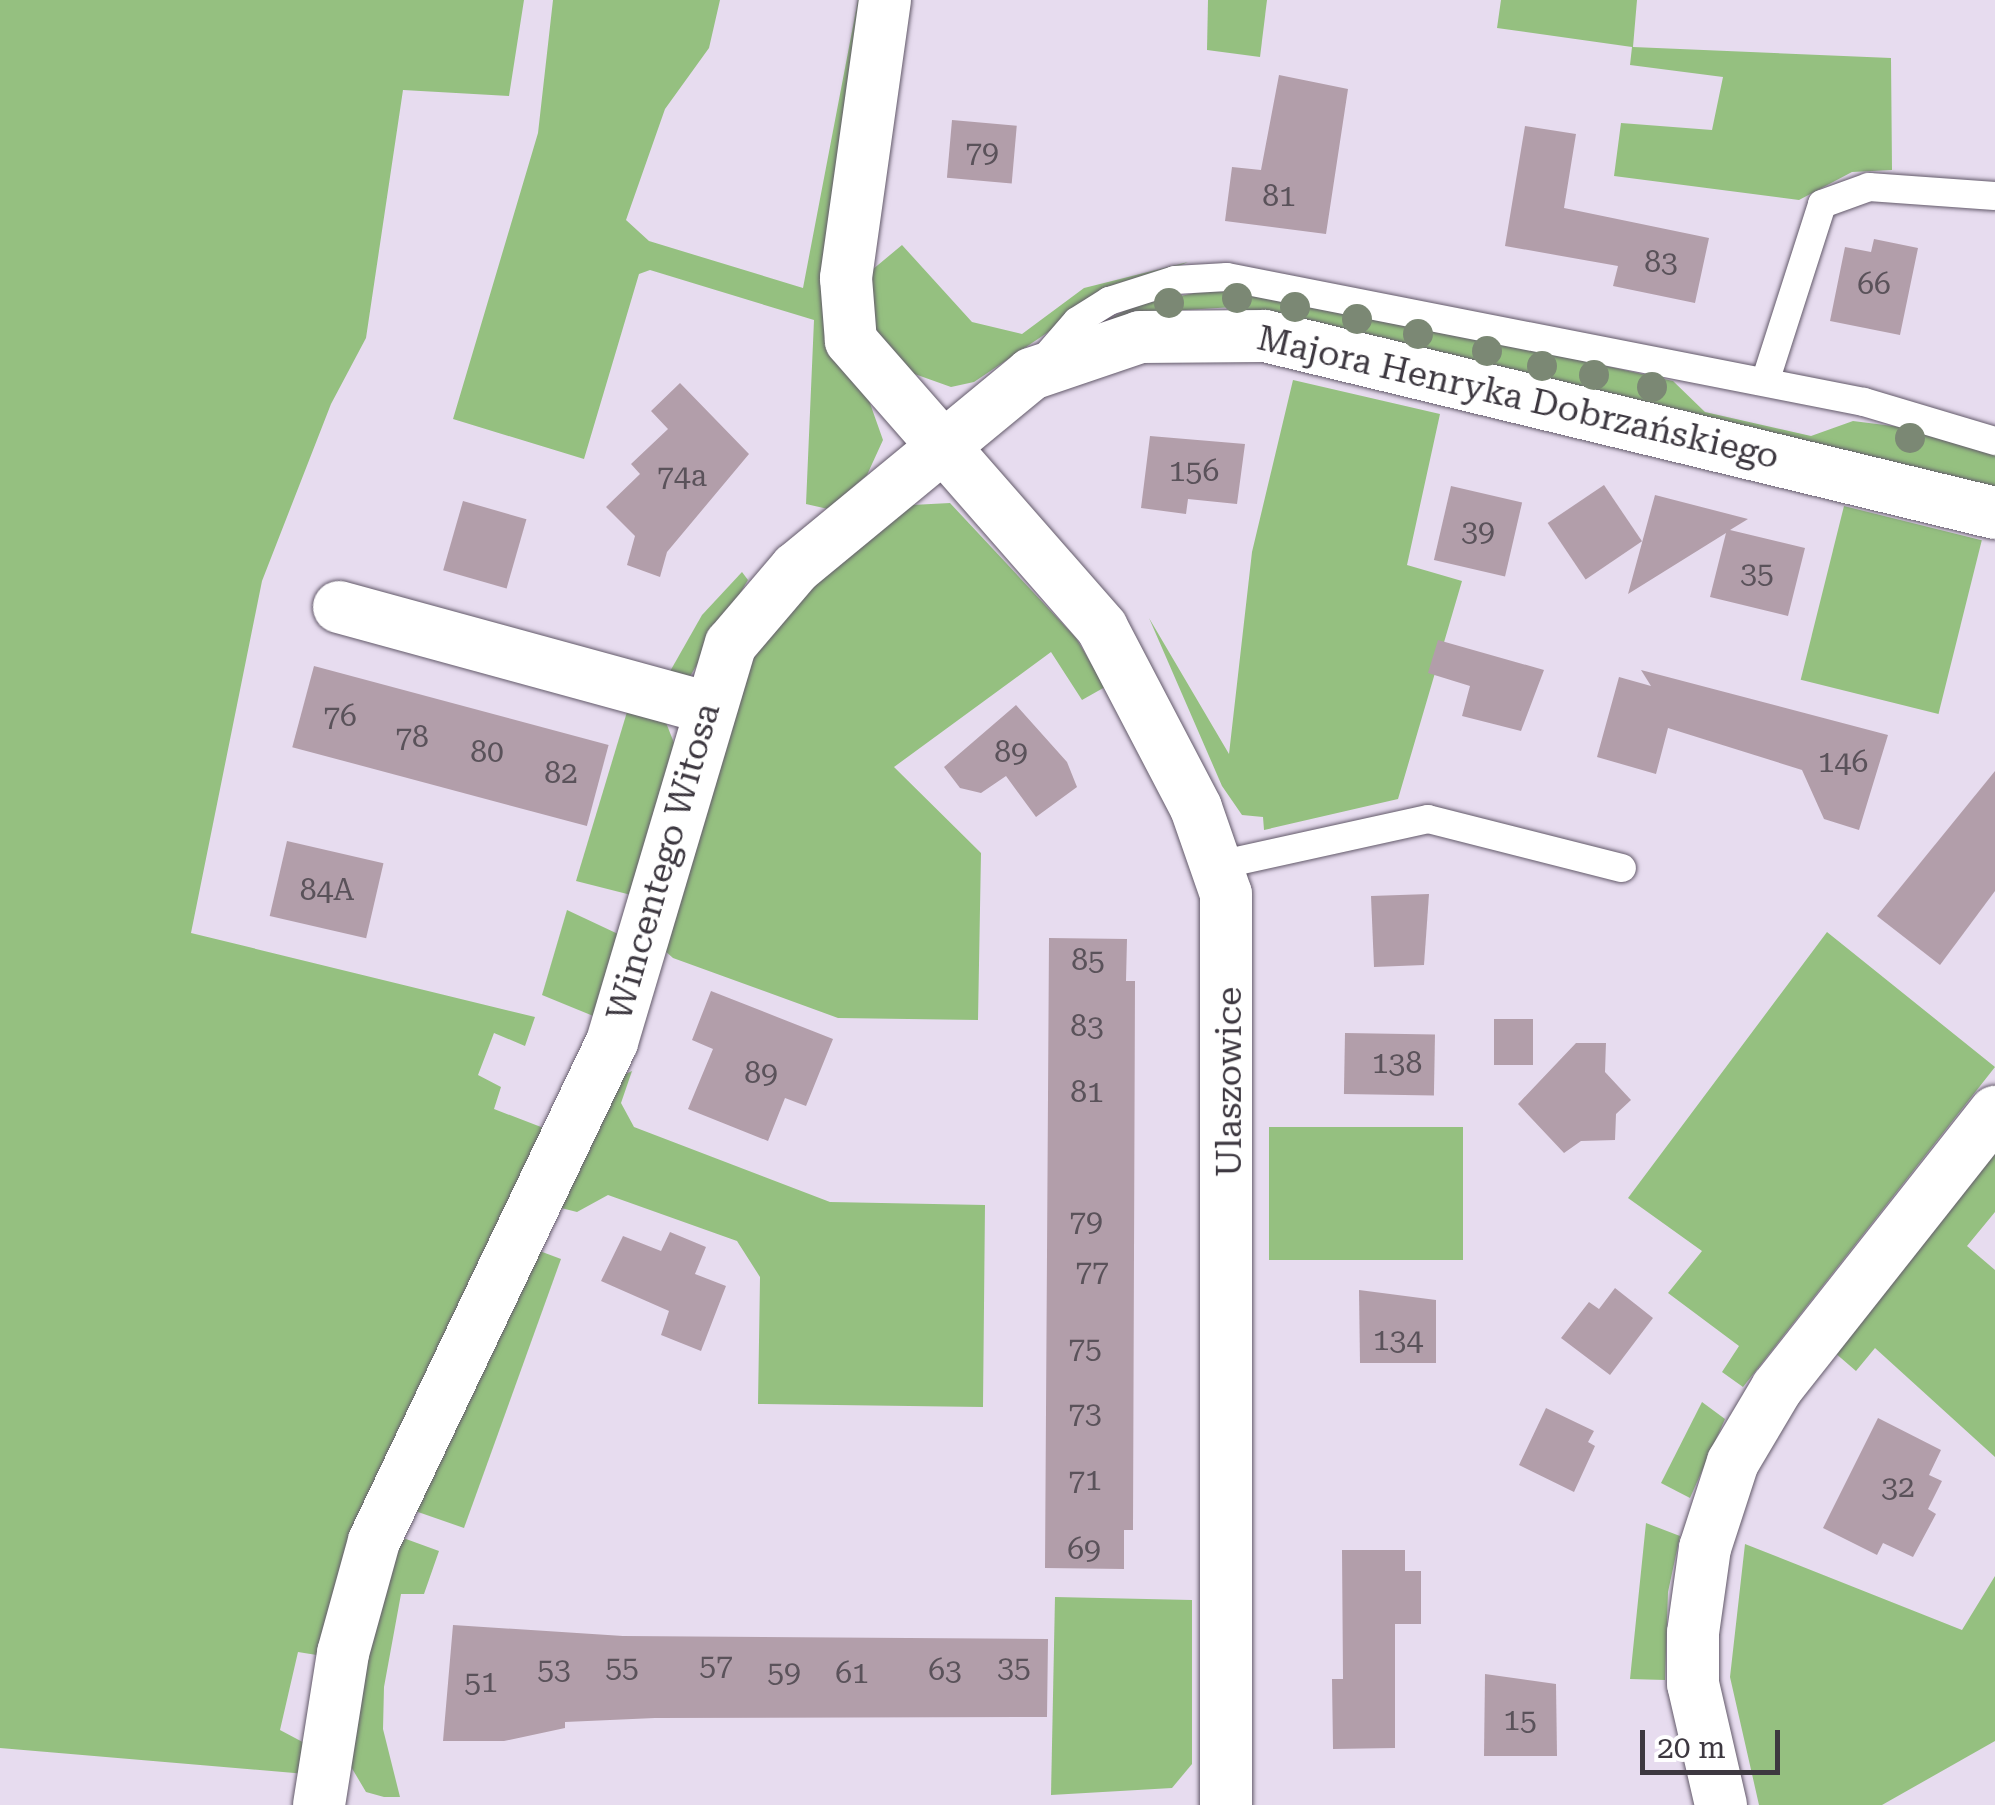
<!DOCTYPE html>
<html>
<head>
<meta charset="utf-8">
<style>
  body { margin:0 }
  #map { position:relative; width:1995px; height:1805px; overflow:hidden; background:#e7dcef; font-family:"Roboto Serif",serif }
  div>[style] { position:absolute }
  .green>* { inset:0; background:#95c080; transform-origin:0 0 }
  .building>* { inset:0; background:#b29eaa; transform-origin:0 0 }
  .roads { filter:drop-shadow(0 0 2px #635a6a) drop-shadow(0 0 2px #635a6a) }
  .service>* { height:28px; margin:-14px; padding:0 14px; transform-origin:14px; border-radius:14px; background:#fff }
  .minor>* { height:52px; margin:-26px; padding:0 26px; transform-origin:26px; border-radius:26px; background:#fff }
  .trees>* { width:30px; height:30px; margin:-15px; border-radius:50%; background:#7b8874 }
  span { translate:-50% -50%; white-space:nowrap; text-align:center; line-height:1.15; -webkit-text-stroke:8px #fff; paint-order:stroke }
  .number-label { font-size:30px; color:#5a525a }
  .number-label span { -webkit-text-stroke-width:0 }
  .street-label { font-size:35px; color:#3d3840 }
  .scale { position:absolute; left:1640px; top:1730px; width:140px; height:45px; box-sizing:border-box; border:5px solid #3d3840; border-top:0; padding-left:12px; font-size:30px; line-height:35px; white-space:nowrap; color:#3d3840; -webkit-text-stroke:8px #fff; paint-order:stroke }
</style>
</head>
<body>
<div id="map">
  <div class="green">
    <div style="clip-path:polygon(0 0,524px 0,509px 96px,403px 90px,366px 338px,331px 404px,262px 581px,191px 933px,535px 1017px,525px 1046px,494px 1033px,478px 1075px,501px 1087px,494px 1109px,554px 1132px,329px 1657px,298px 1652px,280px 1730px,312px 1747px,306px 1774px,0 1748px)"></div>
    <div style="clip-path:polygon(553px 0,720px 0,709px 48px,665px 109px,626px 220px,649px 241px,803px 288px,858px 0,878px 0,866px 392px,883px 440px,867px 475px,828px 509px,806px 504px,814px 320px,650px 270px,639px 274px,584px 459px,453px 419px,538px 133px)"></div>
    <div style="clip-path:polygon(1208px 0,1267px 0,1260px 57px,1207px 50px)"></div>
    <div style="clip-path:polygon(1501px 0,1637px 0,1633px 47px,1891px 58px,1892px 170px,1852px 172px,1799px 200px,1614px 176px,1621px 123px,1712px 130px,1723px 77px,1630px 65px,1632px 47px,1497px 28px)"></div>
    <div style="clip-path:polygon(902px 245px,972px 322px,1022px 334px,1084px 288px,1188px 262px,1084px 308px,974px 382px,951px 387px,909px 372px,855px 310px,866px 275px)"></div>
    <div style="clip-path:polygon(1209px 290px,1335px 305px,1673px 381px,1705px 412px,1811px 436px,1853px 421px,1917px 429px,1995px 455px,1995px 490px,1234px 307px,1153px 312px,1082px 335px,1133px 306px)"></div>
    <div style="clip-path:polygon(1293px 380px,1440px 414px,1407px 565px,1462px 581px,1398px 799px,1264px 830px,1263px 817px,1242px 815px,1222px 786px,1149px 618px,1229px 754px,1252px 552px)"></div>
    <div style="clip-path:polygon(950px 503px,1076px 638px,1105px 687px,1082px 700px,1051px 652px,894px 767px,981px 853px,978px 1020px,838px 1018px,673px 958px,664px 950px,741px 675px,803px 592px,912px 505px)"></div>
    <div style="left:1844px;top:506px;width:142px;height:179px;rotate:14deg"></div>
    <div style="clip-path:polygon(742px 572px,748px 580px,689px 678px,664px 682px,702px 615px)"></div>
    <div style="clip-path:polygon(630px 702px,661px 710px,678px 753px,647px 899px,576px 881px)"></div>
    <div style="clip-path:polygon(567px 910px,633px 941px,603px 1020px,542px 995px)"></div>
    <div style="clip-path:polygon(1827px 932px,1995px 1067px,1743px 1387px,1722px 1372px,1739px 1346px,1668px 1293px,1702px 1251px,1628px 1198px)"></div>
    <div style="clip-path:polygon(632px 1071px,621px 1103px,634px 1127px,830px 1202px,985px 1205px,983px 1407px,758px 1404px,760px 1277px,737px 1241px,608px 1195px,577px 1212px,561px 1208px,610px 1081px)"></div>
    <div style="left:1269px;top:1127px;width:194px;height:133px"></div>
    <div style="clip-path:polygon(1995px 1145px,1995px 1212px,1967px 1246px,1995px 1270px,1995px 1457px,1875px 1348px,1856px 1371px,1834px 1352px)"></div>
    <div style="clip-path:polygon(537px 1250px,561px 1259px,464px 1528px,418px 1512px,405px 1498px)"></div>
    <div style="clip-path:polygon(1702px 1402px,1725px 1419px,1690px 1498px,1661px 1483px)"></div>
    <div style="clip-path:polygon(1646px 1523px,1680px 1536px,1668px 1592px,1665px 1680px,1630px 1679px)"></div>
    <div style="clip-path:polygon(406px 1539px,439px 1551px,424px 1594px,401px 1594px,384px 1687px,383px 1729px,400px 1797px,384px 1797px,366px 1792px,347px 1760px,385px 1541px)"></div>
    <div style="clip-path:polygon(1745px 1544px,1962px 1630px,1995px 1576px,1995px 1741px,1882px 1805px,1759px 1805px,1730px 1677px)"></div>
    <div style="clip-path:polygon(1055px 1597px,1192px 1600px,1192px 1764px,1172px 1788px,1051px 1795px)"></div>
  </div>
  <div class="building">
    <div style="clip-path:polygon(1279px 75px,1348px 89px,1326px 234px,1225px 221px,1232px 167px,1261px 170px)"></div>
    <div style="left:952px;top:120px;width:65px;height:58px;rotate:5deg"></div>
    <div style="clip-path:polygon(1525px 126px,1576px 134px,1564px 208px,1709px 238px,1695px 303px,1613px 286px,1618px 266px,1505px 246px)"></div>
    <div style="clip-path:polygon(1874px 239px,1918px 248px,1900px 335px,1830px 321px,1845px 247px,1871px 252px)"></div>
    <div style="clip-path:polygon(680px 383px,749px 454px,667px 552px,660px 577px,627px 565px,635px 536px,606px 507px,640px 474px,631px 464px,668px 429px,651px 411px)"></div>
    <div style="clip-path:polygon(1150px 436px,1245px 444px,1237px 504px,1188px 499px,1186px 514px,1141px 508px)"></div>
    <div style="left:1604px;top:485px;width:68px;height:68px;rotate:56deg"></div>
    <div style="left:1451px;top:486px;width:73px;height:76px;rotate:13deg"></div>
    <div style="clip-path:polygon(1655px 495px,1748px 519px,1730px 530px,1805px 548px,1788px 616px,1710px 597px,1726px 533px,1628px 594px)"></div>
    <div style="left:463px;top:501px;width:66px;height:72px;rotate:16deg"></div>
    <div style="clip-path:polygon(1438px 640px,1544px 670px,1521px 731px,1462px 716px,1470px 686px,1428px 673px)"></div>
    <div style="left:314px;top:666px;width:305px;height:84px;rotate:15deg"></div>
    <div style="clip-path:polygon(1641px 670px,1888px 735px,1859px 830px,1824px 819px,1802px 770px,1668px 728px,1656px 774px,1597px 757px,1619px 677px,1651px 686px)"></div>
    <div style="clip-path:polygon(1016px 705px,1067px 762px,1077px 787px,1036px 817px,1006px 776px,981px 793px,960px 788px,944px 767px)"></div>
    <div style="clip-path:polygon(1995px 771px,1995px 891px,1940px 965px,1877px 916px)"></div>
    <div style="left:287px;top:841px;width:99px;height:77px;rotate:13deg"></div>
    <div style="clip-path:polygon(1429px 894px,1424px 965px,1374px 967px,1371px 896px)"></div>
    <div style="clip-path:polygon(1049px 938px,1127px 939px,1126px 981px,1135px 981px,1133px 1530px,1124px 1530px,1124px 1569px,1045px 1568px)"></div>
    <div style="clip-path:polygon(711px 991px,833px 1039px,806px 1106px,785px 1098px,768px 1141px,688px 1109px,713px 1049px,692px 1040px)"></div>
    <div style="left:1533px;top:1019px;width:46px;height:39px;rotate:90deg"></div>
    <div style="left:1345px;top:1033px;width:90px;height:61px;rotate:1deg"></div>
    <div style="clip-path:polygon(1576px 1043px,1606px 1043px,1605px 1072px,1631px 1100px,1616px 1114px,1615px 1140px,1581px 1141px,1564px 1153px,1518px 1104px)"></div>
    <div style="clip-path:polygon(670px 1232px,706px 1247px,695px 1274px,726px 1286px,701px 1351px,661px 1335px,669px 1311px,601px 1281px,623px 1236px,661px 1251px)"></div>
    <div style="clip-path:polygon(1615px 1288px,1653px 1318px,1610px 1375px,1561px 1338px,1589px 1302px,1599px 1309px)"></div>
    <div style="clip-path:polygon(1359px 1290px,1436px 1300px,1436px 1363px,1360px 1363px)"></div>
    <div style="clip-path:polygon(1546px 1408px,1594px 1431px,1588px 1442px,1595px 1446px,1574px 1492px,1519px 1465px)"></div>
    <div style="clip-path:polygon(1878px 1418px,1941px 1450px,1929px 1475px,1942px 1481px,1928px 1509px,1936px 1514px,1913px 1557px,1883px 1543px,1877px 1555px,1823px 1528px)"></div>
    <div style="clip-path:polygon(1342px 1550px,1405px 1550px,1405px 1571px,1421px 1571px,1421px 1624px,1395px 1624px,1395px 1748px,1333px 1749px,1332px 1679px,1343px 1679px)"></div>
    <div style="clip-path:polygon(453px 1625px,623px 1636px,1048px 1639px,1047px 1717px,655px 1718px,565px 1722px,565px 1728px,504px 1741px,443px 1741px)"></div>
    <div style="clip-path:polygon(1485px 1674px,1556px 1684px,1557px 1756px,1484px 1756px)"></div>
  </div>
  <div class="roads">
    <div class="service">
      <div style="left:1039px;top:365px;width:58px;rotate:-49.2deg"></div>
      <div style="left:1077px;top:321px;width:38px;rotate:-32deg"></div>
      <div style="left:1109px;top:301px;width:69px;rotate:-17.7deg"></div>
      <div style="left:1175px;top:280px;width:52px;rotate:-3.3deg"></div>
      <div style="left:1227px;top:277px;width:649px;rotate:11.1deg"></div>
      <div style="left:1864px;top:402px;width:137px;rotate:16.6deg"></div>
      <div style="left:1765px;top:382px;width:187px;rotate:-72.2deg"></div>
      <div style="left:1822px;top:204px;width:50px;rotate:-19.9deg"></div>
      <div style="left:1869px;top:187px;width:126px;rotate:4.1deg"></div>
      <div style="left:1219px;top:865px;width:214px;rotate:-12.4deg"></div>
      <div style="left:1428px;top:819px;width:200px;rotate:14.2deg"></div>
    </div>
    <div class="minor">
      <div style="left:885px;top:0;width:281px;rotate:98deg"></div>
      <div style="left:846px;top:278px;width:63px;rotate:85.5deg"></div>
      <div style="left:851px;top:341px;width:381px;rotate:48.8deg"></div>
      <div style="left:1102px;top:628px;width:203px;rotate:62.4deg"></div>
      <div style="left:1196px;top:808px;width:91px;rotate:70.8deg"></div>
      <div style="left:1226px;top:894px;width:911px;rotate:90deg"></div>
      <div style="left:339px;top:607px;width:382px;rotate:15.3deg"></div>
      <div style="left:319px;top:1805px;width:154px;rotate:-81deg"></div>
      <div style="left:343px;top:1653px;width:116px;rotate:-74.5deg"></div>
      <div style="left:374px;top:1541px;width:553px;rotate:-64.5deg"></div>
      <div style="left:612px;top:1042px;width:415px;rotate:-73.4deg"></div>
      <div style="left:731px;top:644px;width:100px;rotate:-49.5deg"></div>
      <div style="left:796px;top:568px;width:305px;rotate:-39.5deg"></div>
      <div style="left:1031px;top:374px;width:115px;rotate:-18.7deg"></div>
      <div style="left:1140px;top:337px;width:125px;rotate:-0.5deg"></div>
      <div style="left:1265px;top:336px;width:751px;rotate:13.63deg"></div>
      <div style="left:1721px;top:1805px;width:124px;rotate:-103deg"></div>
      <div style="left:1693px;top:1684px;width:51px;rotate:-90deg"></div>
      <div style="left:1693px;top:1633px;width:86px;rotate:-82deg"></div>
      <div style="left:1705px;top:1548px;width:90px;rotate:-72deg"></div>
      <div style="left:1733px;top:1462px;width:86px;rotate:-59.3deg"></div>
      <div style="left:1777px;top:1388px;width:352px;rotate:-51.7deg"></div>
    </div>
  </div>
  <div class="trees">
    <div style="left:1237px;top:298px"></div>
    <div style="left:1169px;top:303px"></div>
    <div style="left:1295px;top:307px"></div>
    <div style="left:1357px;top:319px"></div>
    <div style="left:1418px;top:334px"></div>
    <div style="left:1487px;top:351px"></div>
    <div style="left:1542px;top:366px"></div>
    <div style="left:1594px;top:375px"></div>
    <div style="left:1652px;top:387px"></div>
    <div style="left:1910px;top:438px"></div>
  </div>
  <div class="number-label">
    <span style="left:982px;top:152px">79</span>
    <span style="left:1279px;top:196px">81</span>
    <span style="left:1661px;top:262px">83</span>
    <span style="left:1874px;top:284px">66</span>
    <span style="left:1194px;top:471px">156</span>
    <span style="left:682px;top:476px">74a</span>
    <span style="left:1478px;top:531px">39</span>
    <span style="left:1757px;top:573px">35</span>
    <span style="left:340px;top:716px">76</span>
    <span style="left:412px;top:737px">78</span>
    <span style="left:487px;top:752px">80</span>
    <span style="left:1011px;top:752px">89</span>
    <span style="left:1843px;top:762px">146</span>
    <span style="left:561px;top:773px">82</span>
    <span style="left:327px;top:890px">84A</span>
    <span style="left:1088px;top:960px">85</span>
    <span style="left:1087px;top:1026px">83</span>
    <span style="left:1397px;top:1063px">138</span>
    <span style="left:761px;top:1073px">89</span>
    <span style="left:1087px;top:1092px">81</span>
    <span style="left:1086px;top:1221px">79</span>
    <span style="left:1092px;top:1271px">77</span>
    <span style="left:1398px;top:1340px">134</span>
    <span style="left:1085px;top:1348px">75</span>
    <span style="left:1085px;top:1413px">73</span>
    <span style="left:1085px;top:1480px">71</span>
    <span style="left:1898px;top:1487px">32</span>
    <span style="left:1084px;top:1549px">69</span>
    <span style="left:716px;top:1665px">57</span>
    <span style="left:622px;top:1667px">55</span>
    <span style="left:1014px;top:1667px">35</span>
    <span style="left:554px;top:1669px">53</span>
    <span style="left:945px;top:1670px">63</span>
    <span style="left:784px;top:1672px">59</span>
    <span style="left:852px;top:1673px">61</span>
    <span style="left:481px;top:1682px">51</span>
    <span style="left:1520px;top:1720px">15</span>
  </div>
  <div class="street-label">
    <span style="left:1518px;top:398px;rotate:13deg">Majora Henryka Dobrzańskiego</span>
    <span style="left:664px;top:862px;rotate:-74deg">Wincentego Witosa</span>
    <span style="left:1230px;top:1082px;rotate:-90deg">Ulaszowice</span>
  </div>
  <div class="scale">20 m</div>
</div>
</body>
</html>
